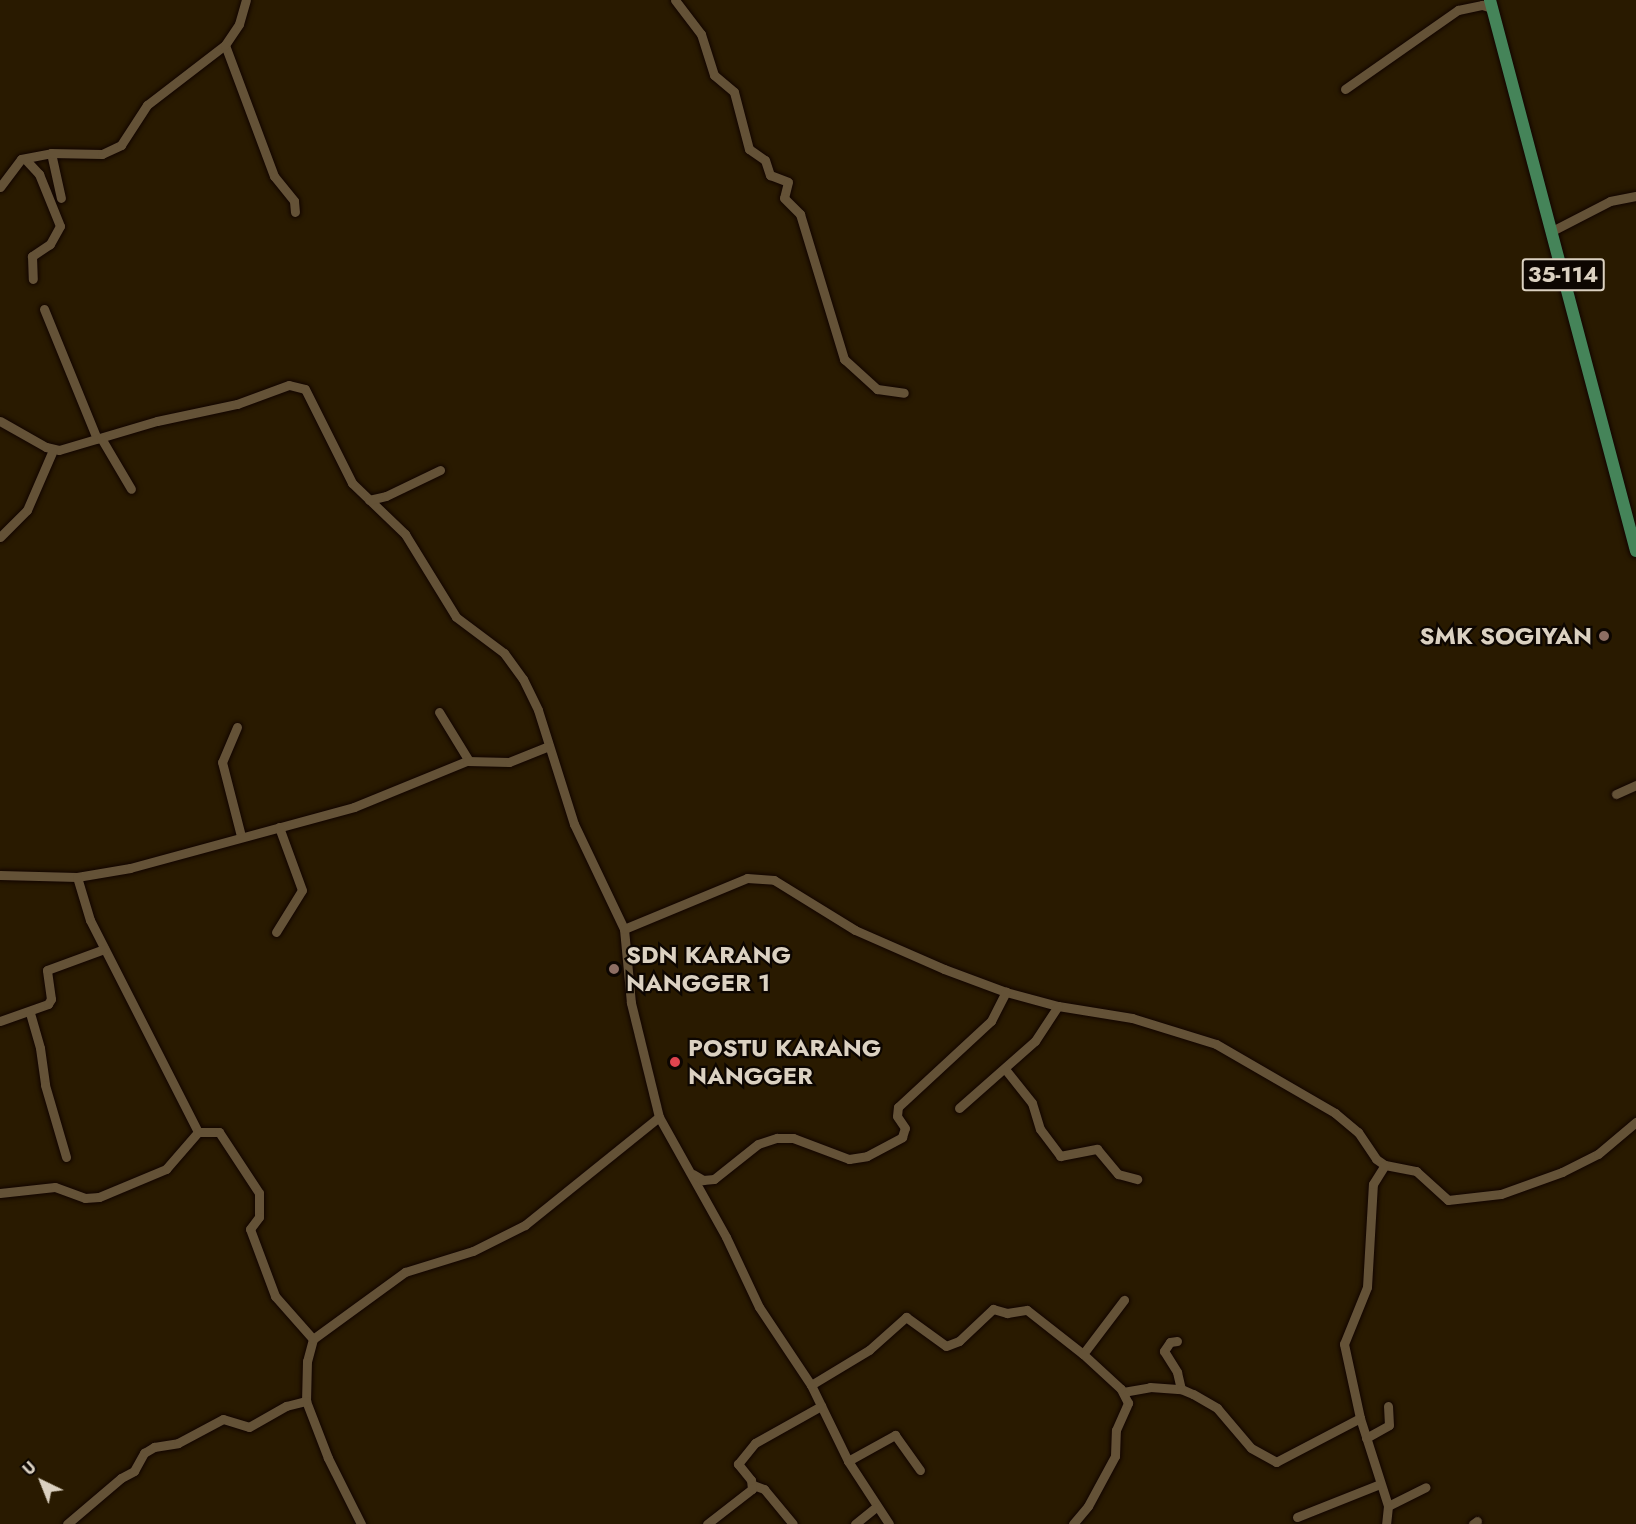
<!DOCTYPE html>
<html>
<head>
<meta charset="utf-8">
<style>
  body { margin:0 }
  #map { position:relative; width:1636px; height:1524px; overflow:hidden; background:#291a00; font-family:Jost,sans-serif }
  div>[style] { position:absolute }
  .roads { filter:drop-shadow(0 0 2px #110400) drop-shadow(0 0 2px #110400) }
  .minor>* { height:9px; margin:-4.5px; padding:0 4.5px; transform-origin:4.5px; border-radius:4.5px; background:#645237 }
  .major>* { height:12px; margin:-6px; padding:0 6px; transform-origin:6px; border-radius:6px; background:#458459 }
  .dots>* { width:16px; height:16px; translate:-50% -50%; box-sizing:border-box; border:3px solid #0d0601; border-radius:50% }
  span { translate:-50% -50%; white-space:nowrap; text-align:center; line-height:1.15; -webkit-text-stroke:4.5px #0d0601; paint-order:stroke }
  .shield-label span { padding:2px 4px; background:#0d0601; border:2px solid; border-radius:4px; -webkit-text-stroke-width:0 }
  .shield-label { font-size:22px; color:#dbd1c1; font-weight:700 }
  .poi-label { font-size:24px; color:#dbd1c1; font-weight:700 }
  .right { translate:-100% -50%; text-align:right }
  .left { translate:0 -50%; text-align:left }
  .north { position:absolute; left:12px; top:1452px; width:60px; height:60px; -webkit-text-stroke:4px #0d0601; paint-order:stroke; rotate:317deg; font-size:16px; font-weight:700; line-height:24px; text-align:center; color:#dbd1c1 }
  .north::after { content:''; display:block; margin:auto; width:21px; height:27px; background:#dbd1c1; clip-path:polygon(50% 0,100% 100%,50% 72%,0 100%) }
</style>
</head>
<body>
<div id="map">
  <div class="roads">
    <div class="minor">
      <div style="left:675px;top:0;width:43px;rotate:52.6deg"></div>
      <div style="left:701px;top:34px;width:43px;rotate:72.4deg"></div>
      <div style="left:714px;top:75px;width:26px;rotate:40deg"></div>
      <div style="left:734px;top:92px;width:59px;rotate:75.3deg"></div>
      <div style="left:749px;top:149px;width:19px;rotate:35deg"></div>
      <div style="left:765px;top:160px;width:16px;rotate:72deg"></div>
      <div style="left:770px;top:175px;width:19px;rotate:21deg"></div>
      <div style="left:788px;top:182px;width:16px;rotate:104deg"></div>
      <div style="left:784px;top:198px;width:23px;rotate:45deg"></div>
      <div style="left:800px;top:214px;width:152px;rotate:73.1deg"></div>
      <div style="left:844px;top:359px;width:45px;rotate:42.3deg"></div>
      <div style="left:877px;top:389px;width:27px;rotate:8deg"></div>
      <div style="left:225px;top:45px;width:140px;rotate:69.5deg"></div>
      <div style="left:274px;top:176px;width:32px;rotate:51deg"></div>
      <div style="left:294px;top:201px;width:11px;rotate:85deg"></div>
      <div style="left:1345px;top:89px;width:138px;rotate:-35deg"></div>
      <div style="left:1458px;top:10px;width:25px;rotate:-12deg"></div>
      <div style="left:1482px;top:5px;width:10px;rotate:17deg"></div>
      <div style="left:51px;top:153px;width:46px;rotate:77.5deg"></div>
      <div style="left:25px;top:159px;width:21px;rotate:47deg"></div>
      <div style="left:39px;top:174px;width:56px;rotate:68deg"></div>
      <div style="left:60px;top:226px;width:21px;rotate:119deg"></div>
      <div style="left:50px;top:244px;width:22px;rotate:146deg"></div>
      <div style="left:32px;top:256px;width:23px;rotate:88deg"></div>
      <div style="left:0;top:187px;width:35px;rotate:-53deg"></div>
      <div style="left:21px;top:159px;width:31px;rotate:-11deg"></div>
      <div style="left:51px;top:153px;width:51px;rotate:1.1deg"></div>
      <div style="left:102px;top:154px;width:21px;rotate:-25deg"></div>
      <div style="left:121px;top:145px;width:48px;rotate:-57deg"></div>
      <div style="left:147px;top:105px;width:98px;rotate:-37.6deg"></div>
      <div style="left:225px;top:45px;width:25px;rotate:-56deg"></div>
      <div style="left:239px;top:24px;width:25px;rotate:-74deg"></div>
      <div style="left:1552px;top:231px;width:65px;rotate:-27.3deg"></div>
      <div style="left:1610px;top:201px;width:26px;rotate:-11deg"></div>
      <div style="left:44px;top:309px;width:140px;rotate:67.8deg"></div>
      <div style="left:0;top:421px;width:53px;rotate:29.5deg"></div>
      <div style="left:46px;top:447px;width:13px;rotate:13deg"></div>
      <div style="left:59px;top:450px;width:102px;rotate:-16.5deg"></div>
      <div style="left:157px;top:421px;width:82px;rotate:-12deg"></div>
      <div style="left:237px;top:404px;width:55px;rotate:-20.1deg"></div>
      <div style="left:289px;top:385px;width:16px;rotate:14deg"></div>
      <div style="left:305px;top:389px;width:105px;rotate:63.4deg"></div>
      <div style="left:352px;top:483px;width:74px;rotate:43.9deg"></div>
      <div style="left:405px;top:534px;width:97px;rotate:58.4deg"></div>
      <div style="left:456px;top:617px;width:60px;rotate:36.9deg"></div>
      <div style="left:504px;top:653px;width:32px;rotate:54deg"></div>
      <div style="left:523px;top:679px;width:34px;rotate:64deg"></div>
      <div style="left:538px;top:710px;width:120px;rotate:72.5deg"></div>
      <div style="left:574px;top:824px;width:116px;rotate:64.5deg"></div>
      <div style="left:624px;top:929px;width:74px;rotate:84.6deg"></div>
      <div style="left:631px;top:1003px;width:117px;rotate:76.2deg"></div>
      <div style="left:659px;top:1117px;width:137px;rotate:60.8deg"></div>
      <div style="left:726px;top:1237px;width:77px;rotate:64.8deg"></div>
      <div style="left:759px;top:1307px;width:94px;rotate:56.3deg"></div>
      <div style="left:811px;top:1385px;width:85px;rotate:64deg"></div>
      <div style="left:848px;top:1461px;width:75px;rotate:56.9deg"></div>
      <div style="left:101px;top:438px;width:59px;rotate:59.5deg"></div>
      <div style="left:369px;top:500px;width:17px;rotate:-13deg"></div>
      <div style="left:386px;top:496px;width:60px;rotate:-25.7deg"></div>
      <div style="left:0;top:537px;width:38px;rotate:-45deg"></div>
      <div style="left:27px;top:510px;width:65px;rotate:-66.6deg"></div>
      <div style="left:439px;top:712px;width:57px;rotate:58.5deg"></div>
      <div style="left:237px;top:727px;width:38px;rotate:113deg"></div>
      <div style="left:222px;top:762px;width:76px;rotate:75.6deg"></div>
      <div style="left:1616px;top:794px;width:22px;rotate:-24deg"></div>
      <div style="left:0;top:875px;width:77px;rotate:1.5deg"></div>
      <div style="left:77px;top:877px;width:54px;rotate:-9.6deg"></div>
      <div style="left:130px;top:868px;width:232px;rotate:-15.2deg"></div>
      <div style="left:354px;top:807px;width:122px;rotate:-22.2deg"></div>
      <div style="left:467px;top:761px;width:42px;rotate:1.4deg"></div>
      <div style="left:509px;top:762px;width:43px;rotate:-21.8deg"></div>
      <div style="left:77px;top:877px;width:45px;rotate:73.2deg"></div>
      <div style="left:90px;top:920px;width:238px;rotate:63deg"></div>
      <div style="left:624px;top:929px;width:133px;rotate:-22.5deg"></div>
      <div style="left:747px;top:878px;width:27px;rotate:4deg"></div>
      <div style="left:774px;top:880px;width:95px;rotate:31.7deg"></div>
      <div style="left:855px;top:930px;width:97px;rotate:23.7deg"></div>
      <div style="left:944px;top:969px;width:66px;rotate:20.4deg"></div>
      <div style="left:1006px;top:992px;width:54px;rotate:15.1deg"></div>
      <div style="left:1058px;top:1006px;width:75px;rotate:9.2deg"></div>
      <div style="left:1132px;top:1018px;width:88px;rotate:17.2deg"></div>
      <div style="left:1216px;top:1044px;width:138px;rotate:30.1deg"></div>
      <div style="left:1335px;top:1113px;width:30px;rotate:40deg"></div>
      <div style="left:1358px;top:1132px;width:32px;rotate:56deg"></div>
      <div style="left:1376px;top:1159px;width:11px;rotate:34deg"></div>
      <div style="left:1385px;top:1165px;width:32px;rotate:11deg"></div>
      <div style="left:1416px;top:1171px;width:43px;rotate:42.2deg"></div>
      <div style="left:1448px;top:1200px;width:53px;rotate:-6.5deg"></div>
      <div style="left:1501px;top:1194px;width:65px;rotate:-19.8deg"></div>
      <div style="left:1562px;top:1172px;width:40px;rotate:-26.6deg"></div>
      <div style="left:1598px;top:1154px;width:50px;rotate:-40.1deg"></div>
      <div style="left:276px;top:932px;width:49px;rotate:-58.2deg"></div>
      <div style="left:302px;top:890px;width:67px;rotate:-110.1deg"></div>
      <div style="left:30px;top:1013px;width:36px;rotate:74deg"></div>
      <div style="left:40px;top:1048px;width:37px;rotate:82deg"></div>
      <div style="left:45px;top:1085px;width:75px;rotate:73.7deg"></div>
      <div style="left:0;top:1021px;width:51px;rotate:-19.5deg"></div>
      <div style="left:48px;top:1004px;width:6px;rotate:-59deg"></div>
      <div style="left:51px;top:999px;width:29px;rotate:-98deg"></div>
      <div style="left:47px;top:970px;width:61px;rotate:-20.2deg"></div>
      <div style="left:1005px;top:1069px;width:43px;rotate:51.5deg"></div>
      <div style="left:1032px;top:1103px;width:27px;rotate:73deg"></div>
      <div style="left:1040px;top:1129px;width:34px;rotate:53deg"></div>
      <div style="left:1060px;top:1156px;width:38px;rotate:-11deg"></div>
      <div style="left:1097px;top:1149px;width:33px;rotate:50deg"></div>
      <div style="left:1118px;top:1174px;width:20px;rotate:15deg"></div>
      <div style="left:959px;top:1108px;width:101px;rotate:-41.4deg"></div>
      <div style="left:1035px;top:1041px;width:42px;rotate:-56.7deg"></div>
      <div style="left:693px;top:1174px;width:12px;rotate:31deg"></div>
      <div style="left:703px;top:1180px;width:11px;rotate:-5deg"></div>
      <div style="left:714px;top:1179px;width:56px;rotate:-38.5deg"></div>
      <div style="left:758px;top:1144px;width:20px;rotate:-18deg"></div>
      <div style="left:777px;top:1138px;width:16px"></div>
      <div style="left:793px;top:1138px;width:60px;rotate:20.6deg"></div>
      <div style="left:849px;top:1159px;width:18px;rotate:-9deg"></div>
      <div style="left:867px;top:1156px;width:40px;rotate:-28deg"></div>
      <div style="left:902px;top:1137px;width:9px;rotate:-72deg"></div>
      <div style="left:905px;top:1128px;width:14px;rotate:-124deg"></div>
      <div style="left:897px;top:1116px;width:9px;rotate:-84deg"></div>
      <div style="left:898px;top:1107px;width:127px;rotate:-42.8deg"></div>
      <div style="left:991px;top:1021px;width:33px;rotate:-63deg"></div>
      <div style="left:0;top:1193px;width:55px;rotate:-6.2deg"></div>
      <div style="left:55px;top:1187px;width:32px;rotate:20deg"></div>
      <div style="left:85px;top:1198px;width:14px;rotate:-4deg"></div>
      <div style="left:99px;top:1197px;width:73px;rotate:-22.7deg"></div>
      <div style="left:166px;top:1169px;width:49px;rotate:-49.1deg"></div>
      <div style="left:198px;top:1132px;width:21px"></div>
      <div style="left:219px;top:1132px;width:73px;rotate:56.7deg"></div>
      <div style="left:259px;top:1193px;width:24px;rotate:90deg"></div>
      <div style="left:259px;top:1217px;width:15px;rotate:127deg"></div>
      <div style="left:250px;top:1229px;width:72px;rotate:69.5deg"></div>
      <div style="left:275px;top:1296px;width:57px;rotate:48.5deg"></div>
      <div style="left:313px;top:1339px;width:23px;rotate:105deg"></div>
      <div style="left:307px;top:1361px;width:40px;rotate:91.4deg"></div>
      <div style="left:306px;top:1401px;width:61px;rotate:68.9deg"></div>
      <div style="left:328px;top:1458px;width:74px;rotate:63.4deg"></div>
      <div style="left:313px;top:1339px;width:114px;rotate:-36.1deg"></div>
      <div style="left:405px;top:1272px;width:71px;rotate:-17.2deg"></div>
      <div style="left:473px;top:1251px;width:58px;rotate:-26.6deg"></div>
      <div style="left:525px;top:1225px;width:172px;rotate:-38.9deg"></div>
      <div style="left:1177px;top:1341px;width:7px;rotate:172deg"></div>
      <div style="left:1170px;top:1342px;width:11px;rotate:124deg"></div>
      <div style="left:1164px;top:1351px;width:25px;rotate:58deg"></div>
      <div style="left:1177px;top:1372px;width:17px;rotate:77deg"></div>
      <div style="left:811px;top:1385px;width:68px;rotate:-31.1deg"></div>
      <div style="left:869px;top:1350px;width:50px;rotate:-41.7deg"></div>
      <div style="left:906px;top:1317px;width:49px;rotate:35.9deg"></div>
      <div style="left:946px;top:1346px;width:14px;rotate:-21deg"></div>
      <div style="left:959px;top:1341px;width:47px;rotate:-43.3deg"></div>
      <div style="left:993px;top:1309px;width:15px;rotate:16deg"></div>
      <div style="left:1007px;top:1313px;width:20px;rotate:-9deg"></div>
      <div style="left:1027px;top:1310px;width:71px;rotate:38.2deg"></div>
      <div style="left:1083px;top:1354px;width:68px;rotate:-52.8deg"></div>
      <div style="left:1123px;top:1392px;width:27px;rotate:-10deg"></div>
      <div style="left:1150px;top:1387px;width:31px;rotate:4deg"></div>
      <div style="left:1181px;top:1389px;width:13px;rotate:23deg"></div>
      <div style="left:1193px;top:1394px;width:28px;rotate:30deg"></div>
      <div style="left:1217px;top:1408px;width:52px;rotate:49.6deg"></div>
      <div style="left:1251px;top:1448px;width:29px;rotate:29deg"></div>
      <div style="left:1276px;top:1462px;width:95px;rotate:-27.6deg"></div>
      <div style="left:1360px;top:1418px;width:92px;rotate:72.3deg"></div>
      <div style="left:1388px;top:1506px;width:18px;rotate:96deg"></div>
      <div style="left:1360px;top:1418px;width:76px;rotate:-102.2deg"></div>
      <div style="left:1344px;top:1344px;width:61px;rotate:-68deg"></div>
      <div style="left:1367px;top:1287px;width:103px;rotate:-86.7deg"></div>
      <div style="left:1373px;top:1184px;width:22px;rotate:-58deg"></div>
      <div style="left:1366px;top:1438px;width:26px;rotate:-29deg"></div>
      <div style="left:1389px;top:1425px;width:19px;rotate:-93deg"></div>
      <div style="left:848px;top:1461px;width:54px;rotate:-29deg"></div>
      <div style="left:895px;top:1435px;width:43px;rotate:54.5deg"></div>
      <div style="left:753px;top:1485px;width:12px;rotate:20deg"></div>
      <div style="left:764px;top:1489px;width:45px;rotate:50.4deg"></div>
      <div style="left:1388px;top:1506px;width:42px;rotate:-26.6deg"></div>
      <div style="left:1297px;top:1517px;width:89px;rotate:-21.7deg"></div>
      <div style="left:67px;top:1524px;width:71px;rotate:-40.4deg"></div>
      <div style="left:121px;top:1478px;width:15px;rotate:-28deg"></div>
      <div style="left:134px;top:1471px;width:21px;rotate:-61deg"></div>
      <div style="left:144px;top:1453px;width:12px;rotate:-31deg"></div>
      <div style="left:154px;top:1447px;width:24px;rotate:-9deg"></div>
      <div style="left:178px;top:1443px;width:51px;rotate:-28.1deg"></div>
      <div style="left:223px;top:1419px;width:27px;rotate:17deg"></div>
      <div style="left:249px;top:1427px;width:43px;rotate:-29.6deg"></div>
      <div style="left:286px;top:1406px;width:21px;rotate:-14deg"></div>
      <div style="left:707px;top:1524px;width:57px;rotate:-37.9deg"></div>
      <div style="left:752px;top:1489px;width:9px;rotate:-96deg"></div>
      <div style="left:751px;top:1480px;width:21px;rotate:-129deg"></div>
      <div style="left:738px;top:1464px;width:27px;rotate:-51deg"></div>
      <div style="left:755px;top:1443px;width:76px;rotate:-29.3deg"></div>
      <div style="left:855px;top:1524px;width:27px;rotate:-39deg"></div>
      <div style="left:1073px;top:1524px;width:23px;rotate:-50deg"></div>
      <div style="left:1088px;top:1506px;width:57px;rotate:-61.6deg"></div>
      <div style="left:1115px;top:1456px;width:26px;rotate:-88deg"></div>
      <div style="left:1116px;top:1430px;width:30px;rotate:-66deg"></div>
      <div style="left:1128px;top:1403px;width:16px;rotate:-117deg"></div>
      <div style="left:1121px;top:1389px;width:52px;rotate:-137.4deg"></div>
      <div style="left:1473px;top:1524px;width:5px;rotate:-37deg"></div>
    </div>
    <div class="major">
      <div style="left:1490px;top:0;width:570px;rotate:75.16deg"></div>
    </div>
  </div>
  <div class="dots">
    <div style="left:1604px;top:636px;background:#8d6e63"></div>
    <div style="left:614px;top:969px;background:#8d6e63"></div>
    <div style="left:675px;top:1062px;background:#e0444e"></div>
  </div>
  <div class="shield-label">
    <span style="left:1563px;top:275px">35-114</span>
  </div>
  <div class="poi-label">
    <span class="right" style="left:1592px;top:636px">SMK SOGIYAN</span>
    <span class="left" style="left:626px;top:969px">SDN KARANG<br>NANGGER 1</span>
    <span class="left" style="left:688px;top:1062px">POSTU KARANG<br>NANGGER</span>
  </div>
  <div class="north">U</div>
</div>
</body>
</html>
